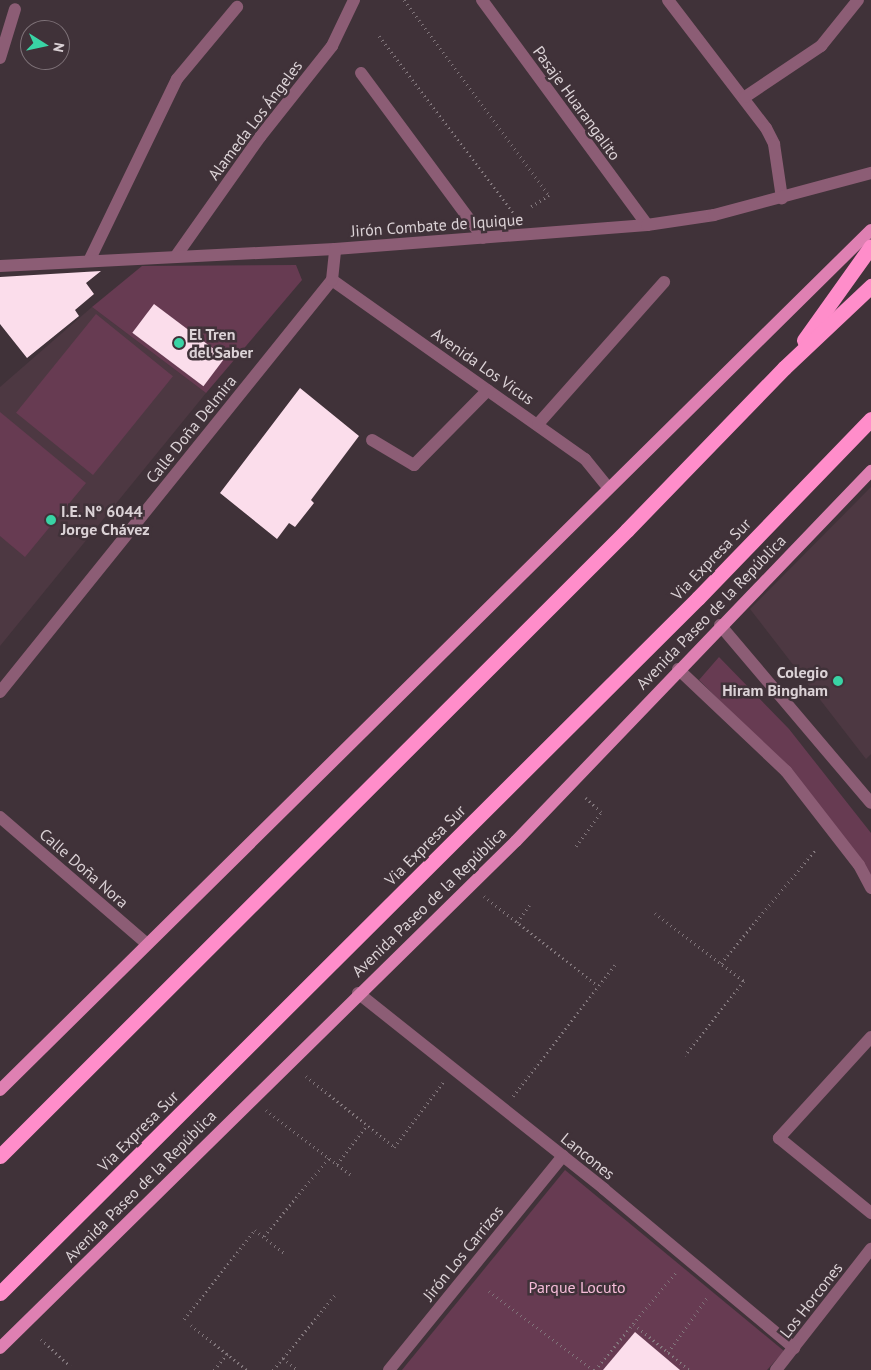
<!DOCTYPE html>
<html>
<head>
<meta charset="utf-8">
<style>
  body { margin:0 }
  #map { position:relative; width:871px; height:1370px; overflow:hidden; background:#403239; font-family:"PT Sans",sans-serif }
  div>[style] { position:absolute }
  .built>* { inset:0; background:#4d3842 }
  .green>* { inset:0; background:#673b52; transform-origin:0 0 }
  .building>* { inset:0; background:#fbddeb; transform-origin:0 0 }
  .path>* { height:3px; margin-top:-1.5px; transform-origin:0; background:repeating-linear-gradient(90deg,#83787d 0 1px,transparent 0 5px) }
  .minor>* { height:12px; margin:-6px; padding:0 6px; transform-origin:6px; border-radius:6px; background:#8c5d75 }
  .major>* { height:12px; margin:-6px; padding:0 6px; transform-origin:6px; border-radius:6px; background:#de80b2 }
  .highway>* { height:15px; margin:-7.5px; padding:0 7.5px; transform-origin:7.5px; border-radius:7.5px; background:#ff8dca }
  .dots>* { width:14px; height:14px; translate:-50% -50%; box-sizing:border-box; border:2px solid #403239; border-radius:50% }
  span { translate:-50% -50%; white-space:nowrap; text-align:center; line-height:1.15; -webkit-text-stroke:5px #403239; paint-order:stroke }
  .street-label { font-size:16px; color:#dbd2d6 }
  .poi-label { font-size:16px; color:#dbd2d6; font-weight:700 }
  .left { translate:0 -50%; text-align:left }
  .right { translate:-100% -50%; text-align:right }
  .park-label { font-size:16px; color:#f5bcd8 }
  .north { position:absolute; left:20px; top:20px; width:50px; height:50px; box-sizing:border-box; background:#403239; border:1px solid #7e7278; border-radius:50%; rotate:100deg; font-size:14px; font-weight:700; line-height:20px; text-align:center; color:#dbd2d6 }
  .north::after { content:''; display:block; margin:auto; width:18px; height:22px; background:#39d4a5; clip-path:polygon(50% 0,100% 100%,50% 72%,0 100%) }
</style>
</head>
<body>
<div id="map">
  <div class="built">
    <div style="clip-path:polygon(92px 307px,206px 393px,0 646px,0 387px)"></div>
    <div style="clip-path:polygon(871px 487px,871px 754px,866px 759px,750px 609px)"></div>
  </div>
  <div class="green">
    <div style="clip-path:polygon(296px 265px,302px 280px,206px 393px,92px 307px,142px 266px)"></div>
    <div style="left:96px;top:314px;width:99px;height:127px;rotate:39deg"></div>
    <div style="clip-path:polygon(0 412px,86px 483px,25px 557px,0 536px)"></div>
    <div style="clip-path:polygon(719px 657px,789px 729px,871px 833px,871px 877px,792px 772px,699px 680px)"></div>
    <div style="clip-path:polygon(565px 1170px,784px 1351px,767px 1370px,402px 1370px)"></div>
  </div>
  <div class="building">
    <div style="clip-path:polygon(101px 271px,86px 283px,94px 294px,75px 310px,79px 316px,27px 358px,0 324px,0 277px)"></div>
    <div style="left:154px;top:304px;width:89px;height:36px;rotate:37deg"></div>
    <div style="clip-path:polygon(300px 388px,359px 436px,311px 500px,314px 503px,295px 527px,289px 523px,277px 539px,220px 493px)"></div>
    <div style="clip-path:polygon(635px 1332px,680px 1370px,603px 1370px)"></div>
  </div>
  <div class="path">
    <div style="left:404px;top:0;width:243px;rotate:53.4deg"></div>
    <div style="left:549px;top:195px;width:24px;rotate:147deg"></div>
    <div style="left:379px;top:36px;width:228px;rotate:52.8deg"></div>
    <div style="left:576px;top:846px;width:42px;rotate:-53.7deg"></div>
    <div style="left:601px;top:812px;width:21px;rotate:-137deg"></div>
    <div style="left:484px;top:896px;width:145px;rotate:38.3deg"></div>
    <div style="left:655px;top:913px;width:112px;rotate:37.4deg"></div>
    <div style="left:744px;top:981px;width:95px;rotate:128.6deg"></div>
    <div style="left:517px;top:922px;width:24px;rotate:-54deg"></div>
    <div style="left:721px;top:963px;width:148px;rotate:-50.2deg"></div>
    <div style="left:306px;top:1076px;width:113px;rotate:38.9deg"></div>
    <div style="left:394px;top:1147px;width:83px;rotate:-52.9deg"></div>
    <div style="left:513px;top:1096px;width:166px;rotate:-52.1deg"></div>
    <div style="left:266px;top:1110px;width:106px;rotate:37.3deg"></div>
    <div style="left:337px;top:1164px;width:49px;rotate:-52.4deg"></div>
    <div style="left:264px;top:1236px;width:102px;rotate:-50.2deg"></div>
    <div style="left:489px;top:1291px;width:131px;rotate:37deg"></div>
    <div style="left:184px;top:1319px;width:114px;rotate:-51.4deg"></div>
    <div style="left:255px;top:1230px;width:39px;rotate:38deg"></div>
    <div style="left:634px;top:1324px;width:72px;rotate:39.9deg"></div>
    <div style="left:191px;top:1325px;width:72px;rotate:38.8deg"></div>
    <div style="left:41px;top:1339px;width:40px;rotate:43deg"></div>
    <div style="left:668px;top:1352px;width:67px;rotate:-54.2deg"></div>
    <div style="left:283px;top:1358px;width:83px;rotate:-50.4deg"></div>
    <div style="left:214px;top:1370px;width:21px;rotate:-51deg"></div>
    <div style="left:273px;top:1370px;width:16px;rotate:-50deg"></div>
    <div style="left:283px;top:1358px;width:19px;rotate:39deg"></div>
    <div style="left:595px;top:1370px;width:127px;rotate:-50.4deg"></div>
  </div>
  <div class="minor">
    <div style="left:482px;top:0;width:279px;rotate:53.7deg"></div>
    <div style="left:668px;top:0;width:161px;rotate:52.6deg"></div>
    <div style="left:766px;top:128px;width:18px;rotate:63deg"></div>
    <div style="left:774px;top:144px;width:55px;rotate:81.6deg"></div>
    <div style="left:0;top:58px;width:51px;rotate:-73deg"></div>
    <div style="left:361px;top:73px;width:205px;rotate:53.5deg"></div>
    <div style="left:745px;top:97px;width:92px;rotate:-33.9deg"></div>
    <div style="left:821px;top:46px;width:59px;rotate:-51.2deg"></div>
    <div style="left:176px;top:256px;width:146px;rotate:-54.8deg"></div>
    <div style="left:260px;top:137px;width:116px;rotate:-51.6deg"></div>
    <div style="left:332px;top:46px;width:51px;rotate:-64.4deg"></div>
    <div style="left:89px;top:261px;width:202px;rotate:-64.2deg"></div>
    <div style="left:177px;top:79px;width:94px;rotate:-50.2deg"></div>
    <div style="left:0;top:266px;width:335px;rotate:-2.9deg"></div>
    <div style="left:335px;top:249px;width:313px;rotate:-4.4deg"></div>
    <div style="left:647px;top:225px;width:68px;rotate:-8.5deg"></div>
    <div style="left:714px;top:215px;width:163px;rotate:-15deg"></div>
    <div style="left:332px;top:280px;width:310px;rotate:35.3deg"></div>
    <div style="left:585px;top:459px;width:36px;rotate:51deg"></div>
    <div style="left:538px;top:424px;width:190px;rotate:-48.4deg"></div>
    <div style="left:372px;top:440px;width:49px;rotate:30.8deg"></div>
    <div style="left:414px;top:465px;width:105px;rotate:-45.4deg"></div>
    <div style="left:720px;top:625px;width:233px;rotate:49.7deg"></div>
    <div style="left:678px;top:669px;width:149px;rotate:43.4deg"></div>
    <div style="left:786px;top:771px;width:119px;rotate:52.2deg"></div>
    <div style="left:859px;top:865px;width:26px;rotate:62deg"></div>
    <div style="left:0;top:692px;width:529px;rotate:-51.14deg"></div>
    <div style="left:332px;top:280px;width:31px;rotate:-84deg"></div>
    <div style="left:0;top:817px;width:194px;rotate:40.8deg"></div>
    <div style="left:358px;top:993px;width:315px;rotate:38.5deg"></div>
    <div style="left:604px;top:1189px;width:248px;rotate:39.9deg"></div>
    <div style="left:871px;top:1037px;width:137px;rotate:132.3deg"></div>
    <div style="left:779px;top:1138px;width:119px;rotate:39.2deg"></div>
    <div style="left:389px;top:1370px;width:276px;rotate:-50.9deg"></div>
    <div style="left:776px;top:1370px;width:154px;rotate:-51.9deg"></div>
  </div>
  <div class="major">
    <div style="left:0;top:1090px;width:1224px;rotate:-44.64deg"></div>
    <div style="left:0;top:1348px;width:723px;rotate:-44.5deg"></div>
    <div style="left:516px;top:841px;width:513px;rotate:-46.19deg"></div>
  </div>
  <div class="highway">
    <div style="left:804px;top:340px;width:115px;rotate:-54.5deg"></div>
    <div style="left:0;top:1156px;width:886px;rotate:-44.95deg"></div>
    <div style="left:627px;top:530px;width:226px;rotate:-45.9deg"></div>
    <div style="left:784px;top:368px;width:120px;rotate:-43.3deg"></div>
    <div style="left:0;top:1293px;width:985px;rotate:-44.88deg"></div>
    <div style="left:698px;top:598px;width:249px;rotate:-46deg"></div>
  </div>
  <div class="dots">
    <div style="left:179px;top:343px;background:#39d4a5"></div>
    <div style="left:51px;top:520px;background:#39d4a5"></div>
    <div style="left:838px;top:681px;background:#39d4a5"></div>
  </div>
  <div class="street-label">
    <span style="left:577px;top:103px;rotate:54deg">Pasaje Huarangalito</span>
    <span style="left:255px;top:120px;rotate:-53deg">Alameda Los Ángeles</span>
    <span style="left:437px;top:225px;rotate:-4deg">Jirón Combate de Iquique</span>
    <span style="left:483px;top:366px;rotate:35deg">Avenida Los Vicus</span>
    <span style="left:191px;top:429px;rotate:-51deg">Calle Doña Delmira</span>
    <span style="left:711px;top:559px;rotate:-46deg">Via Expresa Sur</span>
    <span style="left:711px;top:612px;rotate:-46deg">Avenida Paseo de la República</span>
    <span style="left:425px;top:845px;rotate:-45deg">Via Expresa Sur</span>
    <span style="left:84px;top:868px;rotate:41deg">Calle Doña Nora</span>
    <span style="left:429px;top:902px;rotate:-44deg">Avenida Paseo de la República</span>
    <span style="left:138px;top:1131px;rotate:-45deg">Via Expresa Sur</span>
    <span style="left:588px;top:1156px;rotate:39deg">Lancones</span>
    <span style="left:140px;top:1186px;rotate:-45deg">Avenida Paseo de la República</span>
    <span style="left:463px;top:1253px;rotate:-51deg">Jirón Los Carrizos</span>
    <span style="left:811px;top:1300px;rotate:-52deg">Los Horcones</span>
  </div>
  <div class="poi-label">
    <span class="left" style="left:189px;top:343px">El Tren<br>del Saber</span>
    <span class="left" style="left:61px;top:520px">I.E. N° 6044<br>Jorge Chávez</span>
    <span class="right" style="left:828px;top:681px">Colegio<br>Hiram Bingham</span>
  </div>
  <div class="park-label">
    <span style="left:577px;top:1287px">Parque Locuto</span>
  </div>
  <div class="north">N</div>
</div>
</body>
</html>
